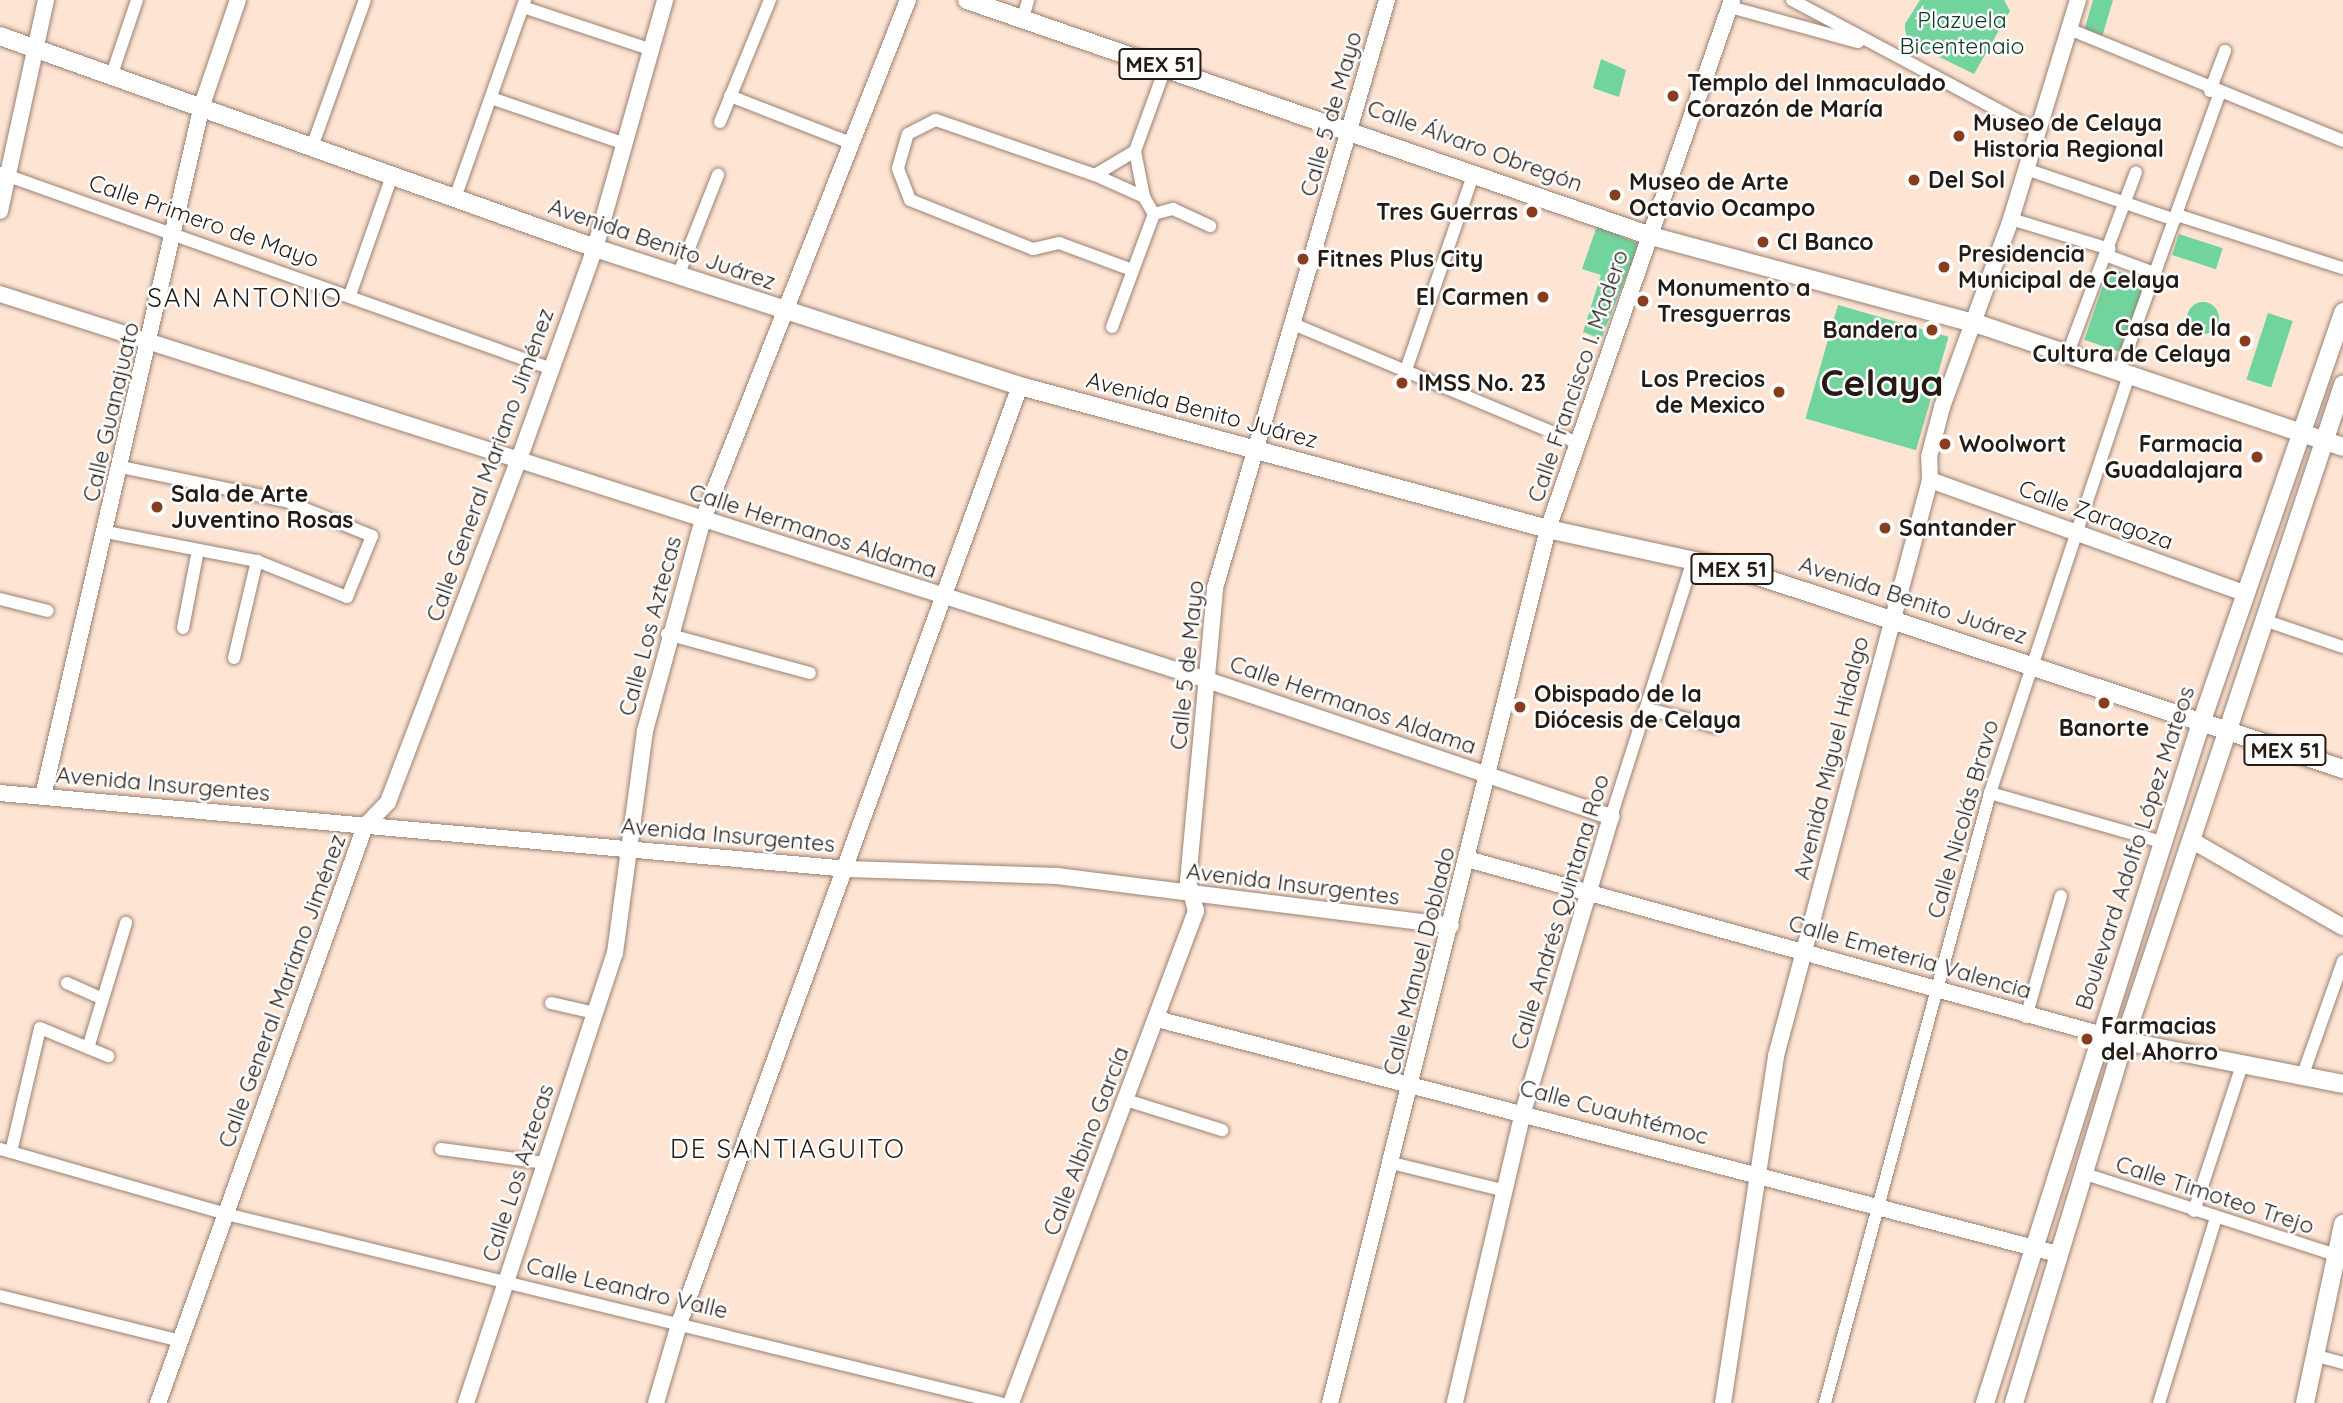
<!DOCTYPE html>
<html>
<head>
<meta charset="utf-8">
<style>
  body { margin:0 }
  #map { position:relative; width:2343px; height:1403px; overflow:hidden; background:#fee4d3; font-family:Quicksand,sans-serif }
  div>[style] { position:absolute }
  .green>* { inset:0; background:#72d49d; transform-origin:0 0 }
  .round { border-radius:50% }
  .roads { filter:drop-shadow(0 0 2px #998172) drop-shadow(0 0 2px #998172) }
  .street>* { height:12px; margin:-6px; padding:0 6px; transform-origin:6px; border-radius:6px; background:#fff }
  .secondary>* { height:16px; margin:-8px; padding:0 8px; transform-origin:8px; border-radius:8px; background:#fff }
  .primary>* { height:18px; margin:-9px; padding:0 9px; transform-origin:9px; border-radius:9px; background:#fff }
  .dots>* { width:19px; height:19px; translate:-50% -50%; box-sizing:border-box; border:4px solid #fff; border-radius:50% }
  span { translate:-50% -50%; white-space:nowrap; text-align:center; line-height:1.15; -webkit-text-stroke:5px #fff; paint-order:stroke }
  .shield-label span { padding:2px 5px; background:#fff; border:2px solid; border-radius:5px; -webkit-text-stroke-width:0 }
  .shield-label { font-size:21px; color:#241b15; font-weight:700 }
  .park-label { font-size:23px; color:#0b3923 }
  .poi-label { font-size:23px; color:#241b15; font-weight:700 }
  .left { translate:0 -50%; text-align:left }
  .right { translate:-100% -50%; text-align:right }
  .street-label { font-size:23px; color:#241b15 }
  .quarter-label { font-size:26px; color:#241b15; letter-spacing:2px }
  .town-label { font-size:37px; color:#241b15; font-weight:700 }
</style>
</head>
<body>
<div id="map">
  <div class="green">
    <div style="clip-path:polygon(1920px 0,2004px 0,2010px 11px,1974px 74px,1905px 40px,1905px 24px)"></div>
    <div style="clip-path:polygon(2093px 0,2113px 0,2102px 37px,2084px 31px)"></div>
    <div style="clip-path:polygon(1601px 59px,1626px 70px,1619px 97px,1593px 88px)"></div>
    <div style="clip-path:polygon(1597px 226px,1639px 244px,1601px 339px,1583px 332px,1601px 275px,1582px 269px)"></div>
    <div style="left:2179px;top:234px;width:46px;height:22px;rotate:18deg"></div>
    <div style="left:2109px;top:268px;width:39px;height:76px;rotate:19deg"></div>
    <div class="round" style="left:2187px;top:302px;width:32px;height:32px"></div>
    <div style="left:1838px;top:305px;width:115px;height:118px;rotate:16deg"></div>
    <div style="left:2268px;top:313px;width:26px;height:70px;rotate:18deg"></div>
  </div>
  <div class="roads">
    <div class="street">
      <div style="left:1792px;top:0;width:280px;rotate:28.1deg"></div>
      <div style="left:523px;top:7px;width:136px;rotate:18.4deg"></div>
      <div style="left:1730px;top:7px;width:133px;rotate:15.3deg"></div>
      <div style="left:1023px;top:18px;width:19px;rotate:-74deg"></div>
      <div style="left:2069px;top:29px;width:296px;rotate:22.2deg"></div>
      <div style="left:112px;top:74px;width:78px;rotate:-71.3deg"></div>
      <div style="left:2210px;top:91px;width:43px;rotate:-69.4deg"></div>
      <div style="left:730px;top:96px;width:132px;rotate:21.3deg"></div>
      <div style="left:491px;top:98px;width:142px;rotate:18.9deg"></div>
      <div style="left:720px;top:122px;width:132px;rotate:-67.7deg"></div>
      <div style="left:312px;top:147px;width:156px;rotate:-70.2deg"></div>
      <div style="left:2026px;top:169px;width:157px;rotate:18.9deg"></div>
      <div style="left:0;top:173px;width:586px;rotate:19.55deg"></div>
      <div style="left:1095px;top:175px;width:47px;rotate:-31deg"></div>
      <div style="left:1144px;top:197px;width:47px;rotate:-101.1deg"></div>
      <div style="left:1135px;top:151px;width:90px;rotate:-70deg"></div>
      <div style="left:455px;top:198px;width:210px;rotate:-70.5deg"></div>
      <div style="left:2177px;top:215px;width:173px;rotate:17.8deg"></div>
      <div style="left:2011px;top:219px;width:103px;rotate:16.9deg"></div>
      <div style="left:2108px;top:256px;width:49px;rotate:20.3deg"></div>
      <div style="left:1132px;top:270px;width:78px;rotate:-159.7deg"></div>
      <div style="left:1059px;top:243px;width:27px;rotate:167deg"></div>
      <div style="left:1033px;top:249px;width:132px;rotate:-158.3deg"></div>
      <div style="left:910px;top:200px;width:34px;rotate:-111deg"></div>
      <div style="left:898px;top:168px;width:35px;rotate:-74deg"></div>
      <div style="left:908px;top:134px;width:31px;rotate:-27deg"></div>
      <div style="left:936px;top:120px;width:168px;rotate:19.1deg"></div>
      <div style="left:1095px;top:175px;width:54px;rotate:24.2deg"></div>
      <div style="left:1144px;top:197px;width:20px;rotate:60deg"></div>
      <div style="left:1154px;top:214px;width:20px;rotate:-15deg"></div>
      <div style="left:1173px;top:209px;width:41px;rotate:24.7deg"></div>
      <div style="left:678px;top:276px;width:109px;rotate:-68.4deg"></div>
      <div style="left:350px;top:295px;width:126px;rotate:-70.6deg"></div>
      <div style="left:1291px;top:323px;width:309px;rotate:22.7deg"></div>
      <div style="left:1112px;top:327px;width:121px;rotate:-69.6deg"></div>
      <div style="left:2068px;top:353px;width:193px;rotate:-69.4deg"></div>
      <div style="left:1407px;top:367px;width:206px;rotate:-71deg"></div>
      <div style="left:2120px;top:370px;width:292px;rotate:-70.2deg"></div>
      <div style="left:106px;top:532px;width:154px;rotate:10.9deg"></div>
      <div style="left:257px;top:561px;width:97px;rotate:21.8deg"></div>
      <div style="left:347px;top:597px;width:66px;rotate:-67.7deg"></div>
      <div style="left:372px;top:536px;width:93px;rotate:-157.9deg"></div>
      <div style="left:286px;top:501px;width:168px;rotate:-168.4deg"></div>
      <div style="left:0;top:599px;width:49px;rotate:14deg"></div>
      <div style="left:2264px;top:620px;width:83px;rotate:18.9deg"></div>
      <div style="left:183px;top:628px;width:79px;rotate:-79.1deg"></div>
      <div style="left:667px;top:634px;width:148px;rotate:15.3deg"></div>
      <div style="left:234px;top:658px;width:100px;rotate:-76.7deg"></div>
      <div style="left:1648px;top:709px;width:71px;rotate:14.6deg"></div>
      <div style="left:1990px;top:793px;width:179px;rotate:15.9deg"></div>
      <div style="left:1611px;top:817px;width:270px;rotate:-72.3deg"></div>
      <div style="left:67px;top:983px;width:39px;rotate:24deg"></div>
      <div style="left:551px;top:1003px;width:45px;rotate:12.8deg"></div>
      <div style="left:2026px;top:1017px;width:126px;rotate:-73.9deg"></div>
      <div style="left:88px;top:1048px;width:131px;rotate:-73.1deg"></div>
      <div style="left:2302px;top:1077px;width:123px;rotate:-70.5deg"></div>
      <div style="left:1126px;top:1100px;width:101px;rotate:17.4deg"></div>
      <div style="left:0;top:1149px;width:235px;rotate:16deg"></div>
      <div style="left:226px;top:1214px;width:797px;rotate:13.72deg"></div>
      <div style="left:441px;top:1149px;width:105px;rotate:7.7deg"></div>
      <div style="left:11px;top:1152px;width:127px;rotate:-76.8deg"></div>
      <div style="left:40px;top:1028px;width:74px;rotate:22.4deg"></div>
      <div style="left:1392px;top:1163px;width:117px;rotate:13.8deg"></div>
      <div style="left:2082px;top:1173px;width:273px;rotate:17.9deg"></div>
      <div style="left:2194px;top:1211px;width:157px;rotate:-71.8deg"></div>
      <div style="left:0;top:1296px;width:187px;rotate:14deg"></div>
      <div style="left:2317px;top:1356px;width:27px;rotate:15deg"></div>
      <div style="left:1825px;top:1403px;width:632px;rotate:-74.86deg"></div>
      <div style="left:1990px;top:793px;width:441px;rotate:-71.6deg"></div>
      <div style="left:2159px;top:1403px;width:194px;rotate:-72.9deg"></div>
    </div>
    <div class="secondary">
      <div style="left:0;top:211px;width:216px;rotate:-77.7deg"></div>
      <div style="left:0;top:294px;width:1267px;rotate:17.73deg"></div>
      <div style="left:1207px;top:680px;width:427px;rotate:18.7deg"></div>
      <div style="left:1611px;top:817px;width:308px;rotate:106.6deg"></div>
      <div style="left:1523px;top:1112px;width:299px;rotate:103.2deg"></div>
      <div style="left:1930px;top:480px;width:336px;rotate:19.8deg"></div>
      <div style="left:0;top:793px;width:852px;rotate:5.12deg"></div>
      <div style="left:849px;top:869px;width:208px;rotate:1.9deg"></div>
      <div style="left:1057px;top:876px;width:397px;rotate:7.2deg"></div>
      <div style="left:43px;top:796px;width:709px;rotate:-77.04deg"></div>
      <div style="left:202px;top:105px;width:111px;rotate:-71.1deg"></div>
      <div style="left:2191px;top:840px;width:175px;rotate:29.8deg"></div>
      <div style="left:1467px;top:859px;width:682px;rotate:15.48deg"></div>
      <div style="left:1157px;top:1019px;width:930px;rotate:14.63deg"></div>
      <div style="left:158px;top:1403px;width:613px;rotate:-70.26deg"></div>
      <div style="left:365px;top:826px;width:33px;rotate:-46deg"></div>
      <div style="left:388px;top:802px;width:364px;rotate:-69.1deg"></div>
      <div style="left:518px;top:462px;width:227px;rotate:-70.2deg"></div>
      <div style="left:595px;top:248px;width:258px;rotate:-74.2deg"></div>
      <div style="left:466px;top:1403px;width:474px;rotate:-71.7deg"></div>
      <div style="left:615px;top:953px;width:224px;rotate:-82.3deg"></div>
      <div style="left:645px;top:731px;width:220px;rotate:-74.7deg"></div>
      <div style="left:703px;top:519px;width:558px;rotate:-68.45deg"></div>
      <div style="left:656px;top:1403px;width:85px;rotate:-73.7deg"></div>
      <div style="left:680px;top:1321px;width:995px;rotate:-70.02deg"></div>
      <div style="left:1011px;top:1403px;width:526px;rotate:-69.39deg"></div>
      <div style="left:1196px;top:911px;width:31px;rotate:-105deg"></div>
      <div style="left:1188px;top:881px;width:294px;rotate:-84.7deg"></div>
      <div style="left:1215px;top:588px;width:613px;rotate:-73.69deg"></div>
      <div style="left:1330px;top:1403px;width:901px;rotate:-75.99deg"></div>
      <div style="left:1548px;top:529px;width:560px;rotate:-70.82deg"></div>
      <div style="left:1723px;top:1403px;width:351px;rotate:-81.3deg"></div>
      <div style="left:1776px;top:1056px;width:596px;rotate:-75.03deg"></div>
      <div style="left:1930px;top:480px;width:23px;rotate:-92deg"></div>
      <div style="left:1929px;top:457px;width:52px;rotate:-75.4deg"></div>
      <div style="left:1942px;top:407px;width:200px;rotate:-69.8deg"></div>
      <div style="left:2011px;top:219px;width:229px;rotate:-73deg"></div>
    </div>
    <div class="primary">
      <div style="left:967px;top:0;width:724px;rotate:19.04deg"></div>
      <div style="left:1651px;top:236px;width:342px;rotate:15.1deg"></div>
      <div style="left:1981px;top:325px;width:382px;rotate:18.6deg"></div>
      <div style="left:0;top:36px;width:632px;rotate:19.61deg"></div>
      <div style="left:595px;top:248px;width:447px;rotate:18deg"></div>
      <div style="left:1020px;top:386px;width:547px;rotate:15.15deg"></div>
      <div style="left:1548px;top:529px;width:206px;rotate:12.3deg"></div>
      <div style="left:1749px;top:573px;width:626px;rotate:18.26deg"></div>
      <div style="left:2124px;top:1041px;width:223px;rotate:11.1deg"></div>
      <div style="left:1985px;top:1403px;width:710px;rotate:-72.38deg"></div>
      <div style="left:2200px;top:726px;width:438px;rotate:-70.9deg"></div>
      <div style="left:2014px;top:1403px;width:378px;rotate:-73.1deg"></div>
      <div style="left:2124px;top:1041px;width:692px;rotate:-71.54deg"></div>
      <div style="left:2305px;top:1403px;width:183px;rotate:-78deg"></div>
    </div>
  </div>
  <div class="dots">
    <div style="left:1673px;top:96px;background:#863e1e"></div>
    <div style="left:1959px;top:136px;background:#863e1e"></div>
    <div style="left:1914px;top:180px;background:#863e1e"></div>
    <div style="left:1615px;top:195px;background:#863e1e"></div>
    <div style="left:1532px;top:212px;background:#863e1e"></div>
    <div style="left:1763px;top:242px;background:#863e1e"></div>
    <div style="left:1303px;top:259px;background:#863e1e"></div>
    <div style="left:1944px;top:267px;background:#863e1e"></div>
    <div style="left:1543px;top:297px;background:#863e1e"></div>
    <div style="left:1643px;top:301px;background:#863e1e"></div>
    <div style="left:1932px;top:330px;background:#863e1e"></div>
    <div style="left:2245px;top:341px;background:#863e1e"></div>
    <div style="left:1402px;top:383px;background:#863e1e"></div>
    <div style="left:1779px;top:392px;background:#863e1e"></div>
    <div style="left:1945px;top:444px;background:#863e1e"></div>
    <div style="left:2257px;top:457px;background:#863e1e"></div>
    <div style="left:157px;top:507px;background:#863e1e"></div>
    <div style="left:1885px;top:528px;background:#863e1e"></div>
    <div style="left:2104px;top:703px;background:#863e1e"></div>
    <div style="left:1520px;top:707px;background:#863e1e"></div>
    <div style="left:2087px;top:1039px;background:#863e1e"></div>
  </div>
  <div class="shield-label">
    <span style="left:1160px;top:64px">MEX 51</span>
    <span style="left:1732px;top:569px">MEX 51</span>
    <span style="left:2285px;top:750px">MEX 51</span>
  </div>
  <div class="park-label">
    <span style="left:1962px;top:33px">Plazuela<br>Bicentenaio</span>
  </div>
  <div class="poi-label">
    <span class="left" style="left:1687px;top:96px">Templo del Inmaculado<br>Corazón de María</span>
    <span class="left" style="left:1973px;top:136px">Museo de Celaya<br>Historia Regional</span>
    <span class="left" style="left:1928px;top:180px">Del Sol</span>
    <span class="left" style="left:1629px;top:195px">Museo de Arte<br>Octavio Ocampo</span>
    <span class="right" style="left:1518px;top:212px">Tres Guerras</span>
    <span class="left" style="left:1777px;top:242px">CI Banco</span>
    <span class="left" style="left:1958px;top:267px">Presidencia<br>Municipal de Celaya</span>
    <span class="left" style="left:1317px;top:259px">Fitnes Plus City</span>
    <span class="left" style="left:1657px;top:301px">Monumento a<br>Tresguerras</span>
    <span class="right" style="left:1529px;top:297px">El Carmen</span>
    <span class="right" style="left:2231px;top:341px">Casa de la<br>Cultura de Celaya</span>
    <span class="right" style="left:1918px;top:330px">Bandera</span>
    <span class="right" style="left:1765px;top:392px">Los Precios<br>de Mexico</span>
    <span class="left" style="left:1418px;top:383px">IMSS No. 23</span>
    <span class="left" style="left:1959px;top:444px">Woolwort</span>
    <span class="right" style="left:2243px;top:457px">Farmacia<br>Guadalajara</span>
    <span class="left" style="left:171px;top:507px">Sala de Arte<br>Juventino Rosas</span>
    <span class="left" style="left:1899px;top:528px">Santander</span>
    <span class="left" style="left:1534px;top:707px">Obispado de la<br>Diócesis de Celaya</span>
    <span style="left:2104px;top:728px">Banorte</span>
    <span class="left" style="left:2101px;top:1039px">Farmacias<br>del Ahorro</span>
  </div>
  <div class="street-label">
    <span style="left:1331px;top:114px;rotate:-74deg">Calle 5 de Mayo</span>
    <span style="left:1475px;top:146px;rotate:20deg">Calle Álvaro Obregón</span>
    <span style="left:204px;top:221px;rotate:19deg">Calle Primero de Mayo</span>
    <span style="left:662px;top:244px;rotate:19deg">Avenida Benito Juárez</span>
    <span style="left:1578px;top:376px;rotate:-71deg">Calle Francisco I. Madero</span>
    <span style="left:1202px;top:410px;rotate:15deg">Avenida Benito Juárez</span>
    <span style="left:111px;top:412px;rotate:-77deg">Calle Guanajuato</span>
    <span style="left:490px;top:465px;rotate:-70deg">Calle General Mariano Jiménez</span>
    <span style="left:2096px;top:515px;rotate:20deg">Calle Zaragoza</span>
    <span style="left:813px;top:531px;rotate:18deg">Calle Hermanos Aldama</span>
    <span style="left:1913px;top:600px;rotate:18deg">Avenida Benito Juárez</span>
    <span style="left:650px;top:626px;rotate:-75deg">Calle Los Aztecas</span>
    <span style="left:1187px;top:665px;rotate:-84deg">Calle 5 de Mayo</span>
    <span style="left:1353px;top:705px;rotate:19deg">Calle Hermanos Aldama</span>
    <span style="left:1831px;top:758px;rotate:-76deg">Avenida Miguel Hidalgo</span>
    <span style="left:163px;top:784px;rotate:5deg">Avenida Insurgentes</span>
    <span style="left:1963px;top:819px;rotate:-74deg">Calle Nicolás Bravo</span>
    <span style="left:728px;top:835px;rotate:5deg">Avenida Insurgentes</span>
    <span style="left:2135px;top:848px;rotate:-72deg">Boulevard Adolfo López Mateos</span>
    <span style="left:1293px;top:884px;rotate:7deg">Avenida Insurgentes</span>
    <span style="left:1560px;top:912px;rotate:-73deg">Calle Andrés Quintana Roo</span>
    <span style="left:1910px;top:957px;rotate:16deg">Calle Emeteria Valencia</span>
    <span style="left:1419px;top:961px;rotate:-76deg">Calle Manuel Doblado</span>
    <span style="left:282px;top:991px;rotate:-70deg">Calle General Mariano Jiménez</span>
    <span style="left:1614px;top:1112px;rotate:15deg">Calle Cuauhtémoc</span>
    <span style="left:1086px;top:1141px;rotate:-69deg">Calle Albino García</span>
    <span style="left:518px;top:1173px;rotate:-72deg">Calle Los Aztecas</span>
    <span style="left:2215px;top:1195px;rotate:18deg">Calle Timoteo Trejo</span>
    <span style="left:627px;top:1288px;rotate:13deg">Calle Leandro Valle</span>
  </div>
  <div class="quarter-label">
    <span style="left:245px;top:298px">SAN ANTONIO</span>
    <span style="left:788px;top:1149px">DE SANTIAGUITO</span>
  </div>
  <div class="town-label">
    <span style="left:1882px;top:382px">Celaya</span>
  </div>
</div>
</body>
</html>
